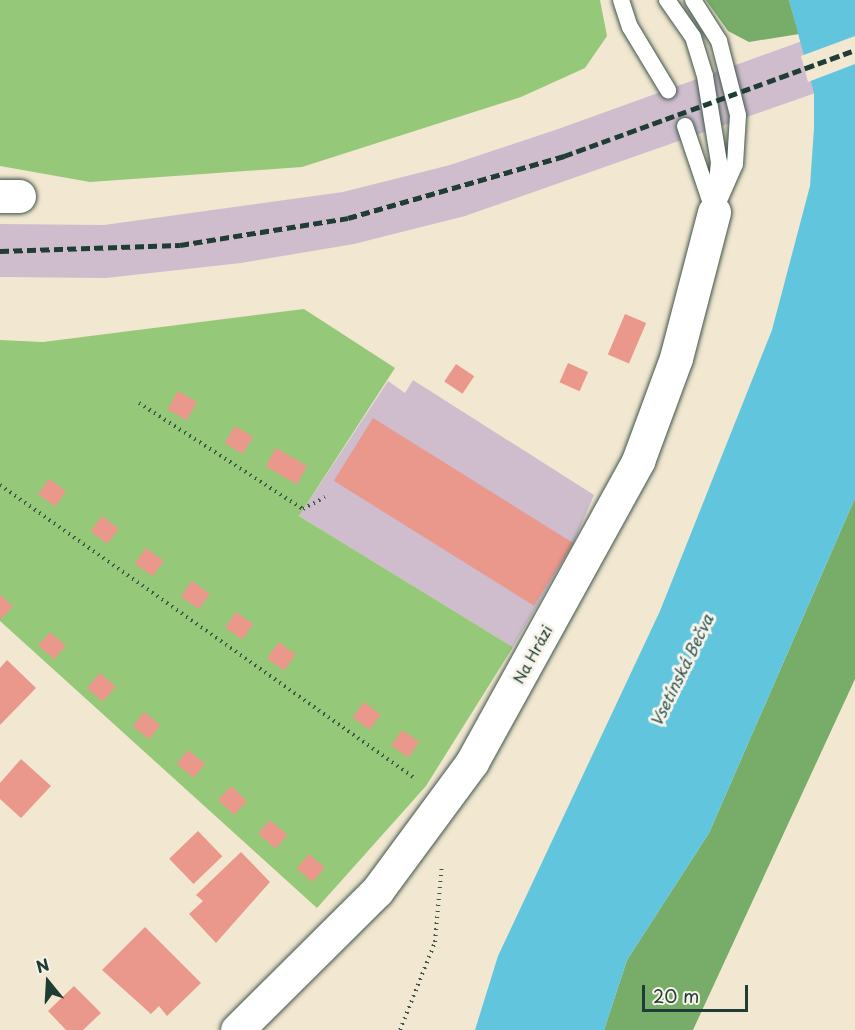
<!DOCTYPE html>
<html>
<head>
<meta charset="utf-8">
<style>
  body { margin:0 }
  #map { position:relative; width:855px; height:1030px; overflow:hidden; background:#f2e7d0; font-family:"Playpen Sans",sans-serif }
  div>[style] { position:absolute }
  .industrial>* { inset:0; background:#cfbdce }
  .green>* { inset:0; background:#95c979 }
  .forest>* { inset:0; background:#78ad69 }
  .water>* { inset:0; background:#61c5de }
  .pier>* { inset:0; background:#f2e7d0 }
  .building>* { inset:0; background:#ea978c; transform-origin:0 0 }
  .path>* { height:4px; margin-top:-2px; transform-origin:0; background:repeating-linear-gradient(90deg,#3f564b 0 1.5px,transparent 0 6px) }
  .roads { filter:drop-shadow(0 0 2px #3f564b) drop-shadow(0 0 2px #3f564b) }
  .service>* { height:16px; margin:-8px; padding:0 8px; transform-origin:8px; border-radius:8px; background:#fff }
  .minor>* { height:33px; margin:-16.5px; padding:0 16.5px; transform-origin:16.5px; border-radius:16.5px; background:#fff }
  .rail>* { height:4.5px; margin-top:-2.25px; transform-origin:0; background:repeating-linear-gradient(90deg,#1f3d34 0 9px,transparent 0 13.5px) }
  span { translate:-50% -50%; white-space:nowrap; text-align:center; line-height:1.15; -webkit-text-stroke:6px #f7f3e8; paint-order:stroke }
  .street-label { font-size:15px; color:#1f3d34 }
  .water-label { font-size:16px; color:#2c5856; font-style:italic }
  .north { position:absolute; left:18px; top:952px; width:60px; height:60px; -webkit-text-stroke:4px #f7f3e8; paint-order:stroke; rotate:342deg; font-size:16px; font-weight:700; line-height:24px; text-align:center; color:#1f3d34 }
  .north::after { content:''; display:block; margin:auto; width:21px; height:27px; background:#1f3d34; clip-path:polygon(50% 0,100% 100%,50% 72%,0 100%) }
  .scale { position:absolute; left:642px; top:985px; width:106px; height:27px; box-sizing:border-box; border:3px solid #1f3d34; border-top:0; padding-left:8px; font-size:18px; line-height:21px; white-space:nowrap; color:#1f3d34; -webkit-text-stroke:4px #f7f3e8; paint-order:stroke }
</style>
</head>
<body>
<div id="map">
  <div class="industrial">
    <div style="clip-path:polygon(855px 22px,855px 79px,465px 216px,354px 244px,241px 263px,106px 278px,0 277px,0 224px,104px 225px,343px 192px,450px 165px,561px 128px)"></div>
    <div style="clip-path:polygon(413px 380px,594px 495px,573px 544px,513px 647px,299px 516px,388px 381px,405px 393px)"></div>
  </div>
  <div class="green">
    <div style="clip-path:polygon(0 0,600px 0,607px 36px,585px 68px,521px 97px,302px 167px,90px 182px,0 166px)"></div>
    <div style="clip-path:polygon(304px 309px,395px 368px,299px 516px,513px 647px,426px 786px,317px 908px,0 621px,0 340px,43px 342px)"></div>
  </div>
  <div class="forest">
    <div style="clip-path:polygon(706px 0,789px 0,799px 34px,749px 42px,728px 31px)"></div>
    <div style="clip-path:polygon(855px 498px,855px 679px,693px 1030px,604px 1030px,627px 960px,709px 833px)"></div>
  </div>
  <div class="water">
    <div style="clip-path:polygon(789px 0,855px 0,855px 498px,709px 833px,627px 960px,604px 1030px,475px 1030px,498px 956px,660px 611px,772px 330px,810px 186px,814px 128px,814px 93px)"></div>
  </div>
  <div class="pier">
    <div style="clip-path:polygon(855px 36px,855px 64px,808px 82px,801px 56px)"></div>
  </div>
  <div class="building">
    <div style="left:625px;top:314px;width:23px;height:44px;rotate:23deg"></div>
    <div style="left:568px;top:363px;width:22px;height:21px;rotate:24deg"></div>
    <div style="left:456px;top:364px;width:22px;height:21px;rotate:34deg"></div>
    <div style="left:178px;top:391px;width:22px;height:21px;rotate:30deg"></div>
    <div style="left:373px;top:418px;width:236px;height:74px;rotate:32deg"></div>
    <div style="left:235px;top:426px;width:21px;height:20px;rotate:31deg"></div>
    <div style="left:276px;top:448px;width:36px;height:21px;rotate:30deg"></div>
    <div style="left:49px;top:479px;width:21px;height:19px;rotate:35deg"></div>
    <div style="left:102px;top:516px;width:21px;height:19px;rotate:37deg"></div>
    <div style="left:146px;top:548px;width:22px;height:19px;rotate:36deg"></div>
    <div style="left:192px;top:581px;width:22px;height:19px;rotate:36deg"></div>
    <div style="clip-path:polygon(0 595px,13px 606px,0 620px)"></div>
    <div style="left:236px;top:612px;width:21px;height:19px;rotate:35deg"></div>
    <div style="left:50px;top:632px;width:21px;height:18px;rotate:41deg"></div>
    <div style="left:279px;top:642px;width:21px;height:20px;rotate:37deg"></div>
    <div style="clip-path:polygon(7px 660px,36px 688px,0 725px,0 668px)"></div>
    <div style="left:100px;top:673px;width:21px;height:20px;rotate:41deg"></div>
    <div style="left:364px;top:702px;width:21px;height:19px;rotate:37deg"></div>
    <div style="left:144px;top:712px;width:21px;height:18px;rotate:39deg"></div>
    <div style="left:402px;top:730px;width:21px;height:19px;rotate:35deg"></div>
    <div style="left:188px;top:750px;width:22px;height:18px;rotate:39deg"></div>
    <div style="clip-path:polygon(21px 759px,51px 786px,21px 818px,0 799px,0 783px)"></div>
    <div style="left:231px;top:786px;width:22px;height:19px;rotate:43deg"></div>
    <div style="left:270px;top:820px;width:23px;height:18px;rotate:41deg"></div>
    <div style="left:198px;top:831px;width:35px;height:40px;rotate:46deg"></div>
    <div style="clip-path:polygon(241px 852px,270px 882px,216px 943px,189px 914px,203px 901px,196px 895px)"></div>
    <div style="left:309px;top:854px;width:21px;height:19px;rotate:41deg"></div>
    <div style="clip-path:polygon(145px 927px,201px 983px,167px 1016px,159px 1006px,151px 1014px,102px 970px)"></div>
    <div style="clip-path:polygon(74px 986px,101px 1013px,83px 1030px,66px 1030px,48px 1011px)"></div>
  </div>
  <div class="path">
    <div style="left:139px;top:403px;width:195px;rotate:32.9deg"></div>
    <div style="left:303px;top:509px;width:25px;rotate:-29deg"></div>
    <div style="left:0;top:485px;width:509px;rotate:35.25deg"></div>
    <div style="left:400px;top:1030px;width:95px;rotate:-68.3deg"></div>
    <div style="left:435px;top:942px;width:78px;rotate:-84.9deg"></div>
  </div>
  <div class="roads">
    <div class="service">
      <div style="left:621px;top:0;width:28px;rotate:72deg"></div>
      <div style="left:630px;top:27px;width:74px;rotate:58.9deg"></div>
      <div style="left:667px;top:0;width:45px;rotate:54.9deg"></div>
      <div style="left:693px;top:37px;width:41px;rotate:72.9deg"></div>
      <div style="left:705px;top:76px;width:87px;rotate:80.8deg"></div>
      <div style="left:719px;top:162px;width:38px;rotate:96deg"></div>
      <div style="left:693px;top:0;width:49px;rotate:57.6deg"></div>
      <div style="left:719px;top:41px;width:76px;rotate:75.6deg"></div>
      <div style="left:738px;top:115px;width:49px;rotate:93.5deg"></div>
      <div style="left:735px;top:164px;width:52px;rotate:113.6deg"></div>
      <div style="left:685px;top:126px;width:84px;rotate:71.4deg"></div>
    </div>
    <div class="minor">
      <div style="left:0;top:196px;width:19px"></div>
      <div style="left:237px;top:1030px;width:197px;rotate:-44.8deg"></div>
      <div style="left:377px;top:891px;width:160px;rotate:-53.6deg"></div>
      <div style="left:472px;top:762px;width:344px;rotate:-61.1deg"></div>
      <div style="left:638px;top:461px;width:110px;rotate:-69.7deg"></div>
      <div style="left:676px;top:358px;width:151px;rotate:-75.4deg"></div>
    </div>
  </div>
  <div class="rail">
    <div style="left:0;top:251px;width:180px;rotate:-1.9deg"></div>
    <div style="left:180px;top:245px;width:170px;rotate:-9.1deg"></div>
    <div style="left:348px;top:218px;width:225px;rotate:-16deg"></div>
    <div style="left:564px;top:156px;width:310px;rotate:-20deg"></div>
  </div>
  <div class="street-label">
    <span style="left:532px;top:654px;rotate:-61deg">Na Hrázi</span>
  </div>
  <div class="water-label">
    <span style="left:681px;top:670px;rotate:-64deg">Vsetínská Bečva</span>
  </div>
  <div class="north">N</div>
  <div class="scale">20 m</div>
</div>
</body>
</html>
